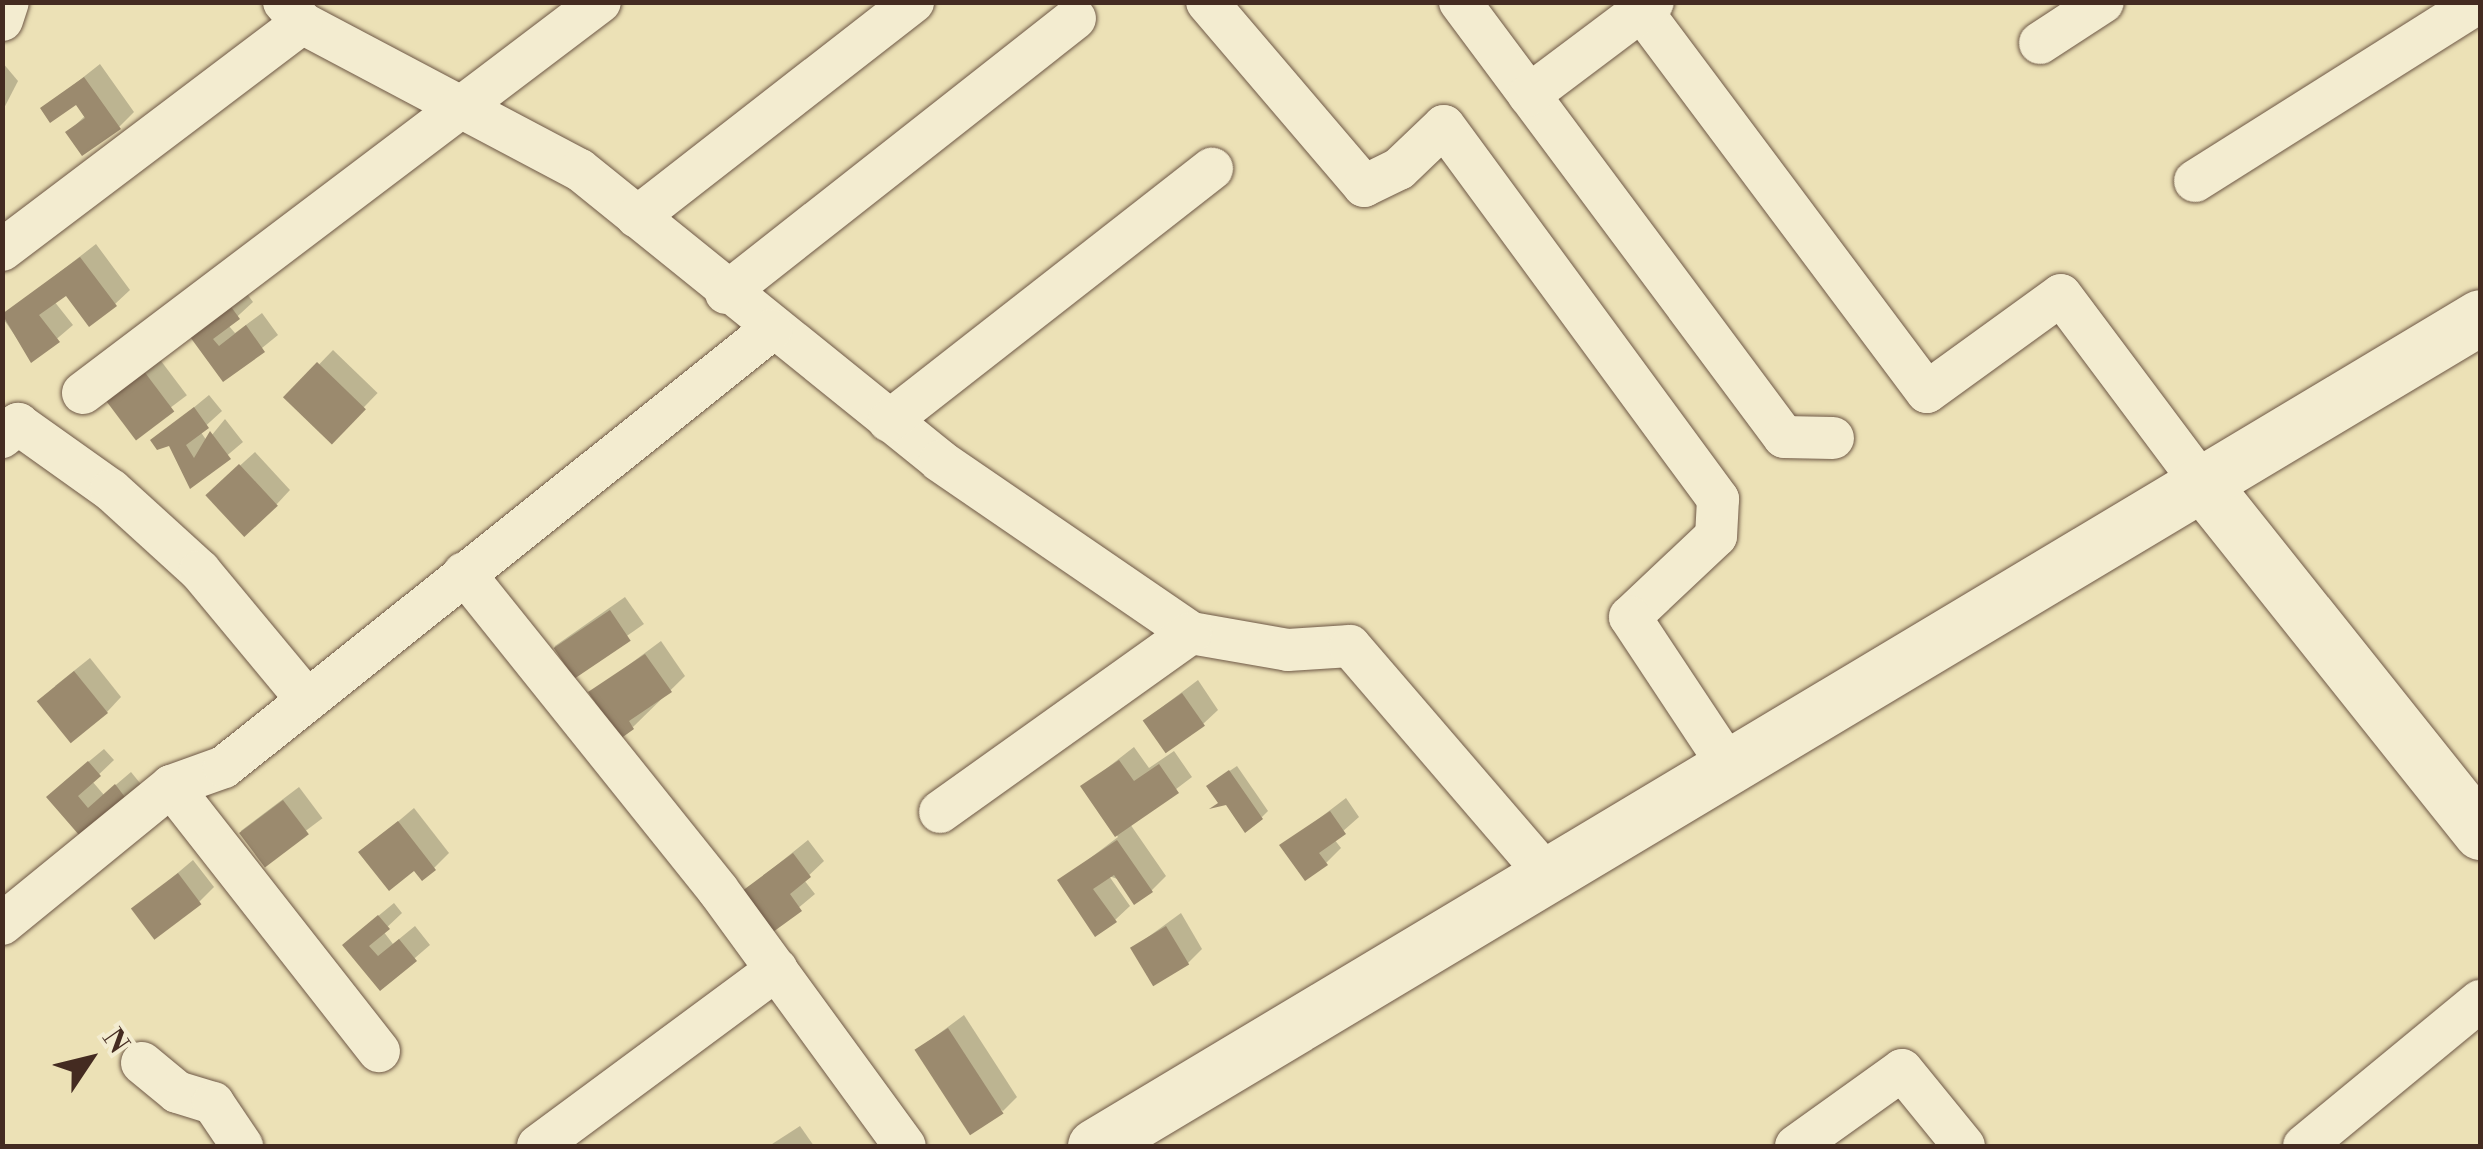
<!DOCTYPE html>
<html>
<head>
<meta charset="utf-8">
<style>
  body { margin:0 }
  #map { position:relative; width:2483px; height:1149px; overflow:hidden; background:#ece1b6; font-family:"Libre Bodoni",serif }
  div>[style] { position:absolute }
  .shadow>* { inset:0; background:#0003; transform-origin:0 0 }
  .building>* { inset:0; background:#9b8a6e; transform-origin:0 0 }
  .roads { filter:drop-shadow(0 0 2px #6e5846) drop-shadow(0 0 2px #6e5846) }
  .street>* { height:42px; margin:-21px; padding:0 21px; transform-origin:21px; border-radius:21px; background:#f3ecd0 }
  .secondary>* { height:55px; margin:-27.5px; padding:0 27.5px; transform-origin:27.5px; border-radius:27.5px; background:#f3ecd0 }
  span { translate:-50% -50%; white-space:nowrap; text-align:center; line-height:1.15; -webkit-text-stroke:8px #f3ecd0; paint-order:stroke }
  .frame { position:absolute; inset:0; border:5px solid #442b21; pointer-events:none }
  .north { position:absolute; left:40px; top:1009px; width:100px; height:100px; -webkit-text-stroke:8px #f3ecd0; paint-order:stroke; rotate:55deg; font-size:28px; font-weight:700; line-height:40px; text-align:center; color:#442b21 }
  .north::after { content:''; display:block; margin:auto; width:35px; height:45px; background:#442b21; clip-path:polygon(50% 0,100% 100%,50% 72%,0 100%) }
</style>
</head>
<body>
<div id="map">
  <div class="shadow">
    <div style="clip-path:polygon(2px 62px,18px 81px,2px 112px)"></div>
    <div style="clip-path:polygon(100px 64px,134px 112px,119px 127px,68px 132px,86px 115px,76px 101px,43px 109px)"></div>
    <div style="clip-path:polygon(96px 244px,130px 290px,115px 304px,66px 292px,54px 301px,73px 325px,32px 360px,2px 317px)"></div>
    <div style="clip-path:polygon(242px 287px,253px 302px,228px 325px,235px 333px,262px 313px,278px 335px,224px 379px,188px 330px)"></div>
    <div style="left:152px;top:349px;width:58px;height:66px;rotate:53deg"></div>
    <div style="left:333px;top:350px;width:62px;height:66px;rotate:44deg"></div>
    <div style="clip-path:polygon(209px 395px,222px 411px,200px 431px,207px 441px,225px 419px,243px 442px,191px 486px,170px 442px,153px 441px)"></div>
    <div style="clip-path:polygon(255px 452px,290px 490px,276px 505px,223px 481px)"></div>
    <div style="left:625px;top:597px;width:33px;height:86px;rotate:55deg"></div>
    <div style="clip-path:polygon(661px 641px,685px 676px,633px 727px,591px 693px)"></div>
    <div style="clip-path:polygon(90px 658px,121px 697px,107px 712px,55px 686px)"></div>
    <div style="clip-path:polygon(1198px 680px,1218px 710px,1203px 724px,1145px 720px)"></div>
    <div style="clip-path:polygon(1134px 747px,1149px 768px,1174px 751px,1192px 777px,1130px 824px,1166px 876px,1151px 891px,1109px 876px,1130px 906px,1115px 920px,1060px 881px,1118px 837px,1084px 786px)"></div>
    <div style="clip-path:polygon(104px 749px,114px 760px,92px 781px,104px 795px,131px 772px,144px 788px,86px 840px,64px 782px)"></div>
    <div style="clip-path:polygon(1237px 766px,1268px 811px,1262px 817px,1220px 802px,1216px 780px)"></div>
    <div style="left:299px;top:787px;width:39px;height:73px;rotate:53deg"></div>
    <div style="clip-path:polygon(1346px 798px,1359px 817px,1334px 839px,1341px 848px,1326px 863px,1283px 846px)"></div>
    <div style="clip-path:polygon(414px 808px,449px 853px,434px 868px,362px 852px)"></div>
    <div style="clip-path:polygon(808px 840px,824px 861px,804px 880px,815px 894px,773px 929px,737px 897px)"></div>
    <div style="clip-path:polygon(193px 860px,214px 887px,199px 902px,135px 909px)"></div>
    <div style="clip-path:polygon(394px 903px,402px 913px,383px 931px,393px 944px,415px 926px,430px 945px,380px 988px,360px 931px)"></div>
    <div style="clip-path:polygon(1181px 913px,1202px 949px,1188px 963px,1133px 948px)"></div>
    <div style="clip-path:polygon(964px 1015px,1017px 1097px,1003px 1111px,917px 1050px)"></div>
    <div style="clip-path:polygon(800px 1126px,814px 1146px,769px 1146px)"></div>
  </div>
  <div class="building">
    <div style="clip-path:polygon(84px 77px,121px 129px,82px 156px,65px 132px,85px 118px,76px 105px,50px 123px,40px 108px)"></div>
    <div style="clip-path:polygon(80px 257px,117px 306px,89px 327px,66px 296px,39px 315px,60px 342px,31px 363px,2px 314px)"></div>
    <div style="clip-path:polygon(226px 300px,240px 319px,213px 339px,219px 346px,246px 325px,265px 352px,223px 382px,185px 330px)"></div>
    <div style="left:137px;top:362px;width:62px;height:48px;rotate:53deg"></div>
    <div style="left:317px;top:362px;width:68px;height:49px;rotate:44deg"></div>
    <div style="clip-path:polygon(194px 407px,209px 428px,186px 445px,194px 458px,210px 431px,231px 459px,190px 489px,169px 446px,157px 450px,150px 440px)"></div>
    <div style="left:239px;top:464px;width:57px;height:46px;rotate:47deg"></div>
    <div style="left:610px;top:610px;width:37px;height:68px;rotate:56deg"></div>
    <div style="clip-path:polygon(645px 654px,672px 692px,629px 721px,634px 729px,620px 739px,588px 692px)"></div>
    <div style="left:74px;top:671px;width:54px;height:48px;rotate:51deg"></div>
    <div style="left:1182px;top:693px;width:40px;height:48px;rotate:55deg"></div>
    <div style="clip-path:polygon(1119px 760px,1134px 781px,1159px 764px,1179px 793px,1115px 837px,1080px 786px)"></div>
    <div style="clip-path:polygon(88px 761px,101px 776px,78px 796px,88px 808px,115px 784px,131px 805px,86px 843px,46px 797px)"></div>
    <div style="clip-path:polygon(1229px 770px,1263px 819px,1245px 833px,1226px 805px,1209px 809px,1218px 803px,1206px 786px)"></div>
    <div style="left:283px;top:800px;width:43px;height:55px;rotate:53deg"></div>
    <div style="clip-path:polygon(1330px 811px,1346px 834px,1319px 853px,1328px 865px,1305px 881px,1279px 845px)"></div>
    <div style="clip-path:polygon(398px 821px,436px 870px,422px 881px,414px 871px,389px 891px,358px 852px)"></div>
    <div style="clip-path:polygon(1117px 840px,1153px 892px,1134px 905px,1114px 875px,1093px 889px,1117px 922px,1095px 937px,1057px 880px)"></div>
    <div style="clip-path:polygon(793px 853px,811px 877px,790px 894px,802px 911px,773px 932px,734px 897px)"></div>
    <div style="left:178px;top:873px;width:39px;height:59px;rotate:53deg"></div>
    <div style="clip-path:polygon(378px 915px,390px 929px,369px 946px,378px 956px,399px 939px,417px 961px,380px 991px,342px 945px)"></div>
    <div style="left:1166px;top:926px;width:45px;height:42px;rotate:59deg"></div>
    <div style="left:948px;top:1028px;width:102px;height:40px;rotate:57deg"></div>
  </div>
  <div class="roads">
    <div class="street">
      <div style="left:284px;top:2px;width:28px;rotate:49deg"></div>
      <div style="left:302px;top:23px;width:314px;rotate:27.9deg"></div>
      <div style="left:580px;top:170px;width:463px;rotate:38.9deg"></div>
      <div style="left:940px;top:461px;width:304px;rotate:34.4deg"></div>
      <div style="left:1191px;top:633px;width:98px;rotate:9.9deg"></div>
      <div style="left:1288px;top:650px;width:62px;rotate:-3.7deg"></div>
      <div style="left:1350px;top:646px;width:305px;rotate:49.3deg"></div>
      <div style="left:1207px;top:2px;width:242px;rotate:49.5deg"></div>
      <div style="left:1364px;top:186px;width:39px;rotate:-26deg"></div>
      <div style="left:1399px;top:169px;width:62px;rotate:-43.7deg"></div>
      <div style="left:1444px;top:126px;width:463px;rotate:53.7deg"></div>
      <div style="left:1718px;top:499px;width:37px;rotate:93deg"></div>
      <div style="left:1716px;top:536px;width:118px;rotate:136.7deg"></div>
      <div style="left:1630px;top:617px;width:181px;rotate:56.5deg"></div>
      <div style="left:1460px;top:2px;width:542px;rotate:53.32deg"></div>
      <div style="left:1784px;top:437px;width:49px;rotate:1.2deg"></div>
      <div style="left:1635px;top:2px;width:487px;rotate:53.2deg"></div>
      <div style="left:1927px;top:392px;width:165px;rotate:-35.9deg"></div>
      <div style="left:2061px;top:295px;width:239px;rotate:53.2deg"></div>
      <div style="left:2px;top:20px;width:19px;rotate:-72deg"></div>
      <div style="left:2040px;top:43px;width:75px;rotate:-33.1deg"></div>
      <div style="left:1529px;top:95px;width:155px;rotate:-36.9deg"></div>
      <div style="left:2195px;top:181px;width:336px;rotate:-32.2deg"></div>
      <div style="left:637px;top:217px;width:350px;rotate:-37.9deg"></div>
      <div style="left:2px;top:250px;width:376px;rotate:-37.1deg"></div>
      <div style="left:726px;top:293px;width:444px;rotate:-38.2deg"></div>
      <div style="left:83px;top:393px;width:648px;rotate:-37.1deg"></div>
      <div style="left:889px;top:421px;width:410px;rotate:-38deg"></div>
      <div style="left:2px;top:437px;width:21px;rotate:-39deg"></div>
      <div style="left:18px;top:424px;width:114px;rotate:35.4deg"></div>
      <div style="left:111px;top:490px;width:120px;rotate:42.3deg"></div>
      <div style="left:200px;top:571px;width:168px;rotate:50.3deg"></div>
      <div style="left:464px;top:573px;width:406px;rotate:51.3deg"></div>
      <div style="left:718px;top:890px;width:317px;rotate:53.9deg"></div>
      <div style="left:171px;top:786px;width:337px;rotate:51.9deg"></div>
      <div style="left:940px;top:812px;width:308px;rotate:-35.5deg"></div>
      <div style="left:2px;top:924px;width:218px;rotate:-39.2deg"></div>
      <div style="left:171px;top:786px;width:56px;rotate:-19.7deg"></div>
      <div style="left:224px;top:767px;width:700px;rotate:-38.62deg"></div>
      <div style="left:142px;top:1063px;width:45px;rotate:39.6deg"></div>
      <div style="left:177px;top:1092px;width:38px;rotate:17deg"></div>
      <div style="left:213px;top:1103px;width:52px;rotate:56deg"></div>
      <div style="left:538px;top:1146px;width:297px;rotate:-36.5deg"></div>
      <div style="left:1796px;top:1146px;width:130px;rotate:-35.6deg"></div>
      <div style="left:1902px;top:1070px;width:98px;rotate:50.8deg"></div>
      <div style="left:2304px;top:1146px;width:228px;rotate:-39.5deg"></div>
    </div>
    <div class="secondary">
      <div style="left:2204px;top:486px;width:443px;rotate:51.4deg"></div>
      <div style="left:1095px;top:1146px;width:1614px;rotate:-30.9deg"></div>
    </div>
  </div>
  <div class="frame"></div>
  <div class="north">N</div>
</div>
</body>
</html>
